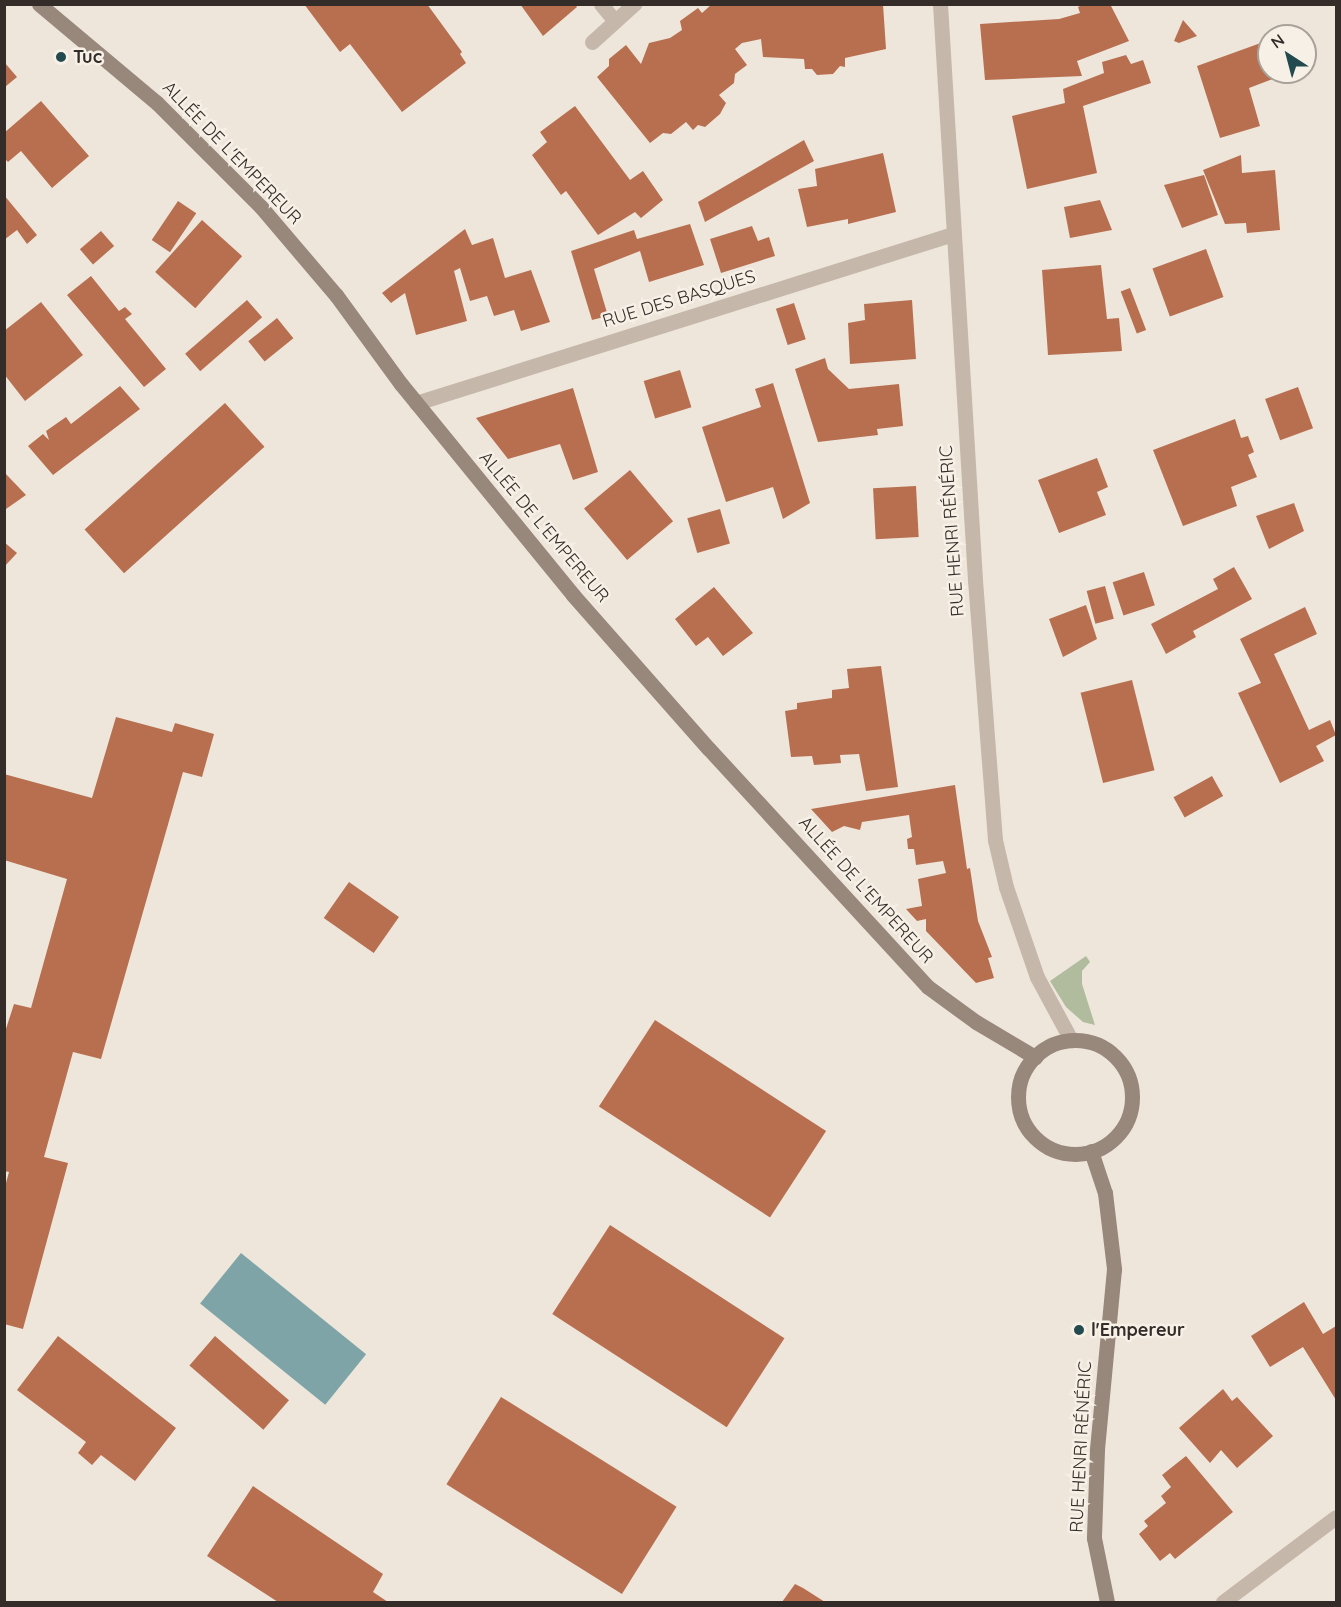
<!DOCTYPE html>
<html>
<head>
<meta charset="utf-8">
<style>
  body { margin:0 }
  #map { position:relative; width:1341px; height:1607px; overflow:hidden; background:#eee6db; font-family:Quicksand,sans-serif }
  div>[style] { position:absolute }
  .green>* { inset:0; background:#b0bc9d }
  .water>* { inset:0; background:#7ea4a8; transform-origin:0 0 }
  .building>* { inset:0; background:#b76f50; transform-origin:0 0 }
  .lane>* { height:15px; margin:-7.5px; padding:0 7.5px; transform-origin:7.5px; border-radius:7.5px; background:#c5b7a9 }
  .street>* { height:15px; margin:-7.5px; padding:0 7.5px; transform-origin:7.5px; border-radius:7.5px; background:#c5b7a9 }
  .secondary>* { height:15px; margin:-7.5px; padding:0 7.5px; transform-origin:7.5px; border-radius:7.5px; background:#98877b }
  .secondary>.ring { margin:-7.5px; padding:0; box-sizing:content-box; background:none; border:15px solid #98877b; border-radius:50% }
  .dots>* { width:16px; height:16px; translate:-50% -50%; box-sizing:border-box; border:3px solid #f7f0e7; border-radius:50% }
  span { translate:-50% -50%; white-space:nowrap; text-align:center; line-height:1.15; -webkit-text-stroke:5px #f7f0e7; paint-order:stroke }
  .poi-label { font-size:18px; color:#332c28; font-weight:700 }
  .left { translate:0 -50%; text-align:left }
  .street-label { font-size:18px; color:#332c28 }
  .frame { position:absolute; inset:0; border:6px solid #332c28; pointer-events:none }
  .north { position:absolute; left:1257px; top:24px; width:60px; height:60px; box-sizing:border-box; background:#f7f0e7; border:2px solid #a9a29b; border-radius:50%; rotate:324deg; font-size:16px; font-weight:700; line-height:24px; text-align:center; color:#332c28 }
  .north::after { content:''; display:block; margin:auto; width:21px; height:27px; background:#224a4f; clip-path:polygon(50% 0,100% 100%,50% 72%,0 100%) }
</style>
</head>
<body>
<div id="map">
  <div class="green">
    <div style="clip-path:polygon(1086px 956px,1090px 962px,1082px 971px,1082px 984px,1095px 1025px,1083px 1022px,1066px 1007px,1050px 981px)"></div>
  </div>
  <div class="water">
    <div style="left:241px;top:1253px;width:161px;height:65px;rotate:39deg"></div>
  </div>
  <div class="building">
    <div style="clip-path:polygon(304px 4px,427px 4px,462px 52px,460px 54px,466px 63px,402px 112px,350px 44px,340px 52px)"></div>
    <div style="clip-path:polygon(520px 4px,575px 4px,577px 7px,543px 36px)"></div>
    <div style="clip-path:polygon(712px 4px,883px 4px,886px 49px,845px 58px,845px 67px,840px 66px,833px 74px,817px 75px,812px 69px,805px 69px,804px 59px,763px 57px,761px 39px,742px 43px,735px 49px,747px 65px,735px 74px,734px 83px,719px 95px,726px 103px,720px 114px,705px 127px,698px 125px,693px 130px,686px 122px,671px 134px,663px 133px,650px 143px,597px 77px,609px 66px,609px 59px,626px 45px,641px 64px,649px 43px,670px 38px,682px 30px,680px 21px,698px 8px,702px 13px)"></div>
    <div style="clip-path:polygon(1084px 4px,1110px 4px,1129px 41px,1077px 61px,1082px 76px,985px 80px,980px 24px,1059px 19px,1080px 13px,1078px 7px)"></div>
    <div style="clip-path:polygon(1183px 20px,1197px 36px,1179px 43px,1174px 41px)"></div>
    <div style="clip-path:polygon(1269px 40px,1269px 72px,1286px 74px,1249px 88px,1260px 126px,1220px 138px,1197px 66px)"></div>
    <div style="clip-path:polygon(1126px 55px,1131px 64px,1143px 60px,1151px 83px,1083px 106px,1097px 173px,1027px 189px,1012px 116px,1065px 103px,1063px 89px,1104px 73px,1102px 62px)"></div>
    <div style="clip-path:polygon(5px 63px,17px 77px,5px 87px)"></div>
    <div style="clip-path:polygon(41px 101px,89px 156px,52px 188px,21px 151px,8px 162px,4px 158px,4px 133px)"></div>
    <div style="clip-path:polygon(575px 106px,630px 180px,643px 171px,663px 200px,641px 218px,635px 212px,598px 235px,566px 191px,561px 195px,532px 155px,547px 142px,540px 132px)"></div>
    <div style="clip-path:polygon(804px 140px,814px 161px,705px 222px,698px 202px)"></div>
    <div style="clip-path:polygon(883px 153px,896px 212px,848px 224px,848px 219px,807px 227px,798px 189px,817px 186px,815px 169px)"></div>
    <div style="clip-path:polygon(1241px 155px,1242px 173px,1275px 170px,1280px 230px,1247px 233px,1246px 223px,1225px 224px,1203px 170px)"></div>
    <div style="clip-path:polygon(1204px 175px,1218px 215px,1182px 228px,1164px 185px)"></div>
    <div style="clip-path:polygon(4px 195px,37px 235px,27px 244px,17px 230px,4px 240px)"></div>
    <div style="clip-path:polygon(1100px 200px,1112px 230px,1070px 238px,1064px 207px)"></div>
    <div style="left:178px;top:201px;width:22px;height:47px;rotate:34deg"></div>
    <div style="left:202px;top:220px;width:54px;height:70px;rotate:42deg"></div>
    <div style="clip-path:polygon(690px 224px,704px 265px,649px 282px,640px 251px,594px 269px,608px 316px,592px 320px,571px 251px,634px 230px,637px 239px)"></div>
    <div style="clip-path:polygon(752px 226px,758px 241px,769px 237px,775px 256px,721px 273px,710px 239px)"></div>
    <div style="clip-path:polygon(465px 229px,472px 245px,493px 238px,505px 278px,531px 270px,550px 322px,521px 331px,514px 310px,494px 316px,487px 296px,470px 301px,460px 268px,454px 271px,467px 321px,416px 335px,405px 293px,391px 303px,382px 293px)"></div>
    <div style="left:101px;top:231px;width:20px;height:28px;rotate:49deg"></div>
    <div style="left:1206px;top:249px;width:51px;height:57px;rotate:70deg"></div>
    <div style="clip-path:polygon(1101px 265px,1107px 319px,1119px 318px,1122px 351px,1048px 355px,1042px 270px)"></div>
    <div style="clip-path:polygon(91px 276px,119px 311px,125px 307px,132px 314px,125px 319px,166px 369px,144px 387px,67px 295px)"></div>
    <div style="left:1130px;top:288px;width:45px;height:10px;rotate:69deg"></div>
    <div style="left:247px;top:300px;width:23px;height:82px;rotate:49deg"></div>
    <div style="clip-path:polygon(912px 300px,916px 359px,850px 364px,848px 323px,865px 320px,864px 304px)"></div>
    <div style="clip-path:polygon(41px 302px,83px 355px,25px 401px,4px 374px,4px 331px)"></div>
    <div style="left:794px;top:303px;width:38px;height:19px;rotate:72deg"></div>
    <div style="left:277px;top:318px;width:26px;height:37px;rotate:51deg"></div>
    <div style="clip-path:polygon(825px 358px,828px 369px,849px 389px,899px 384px,903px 426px,877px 429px,878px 435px,818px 442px,795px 369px)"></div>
    <div style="left:680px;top:370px;width:39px;height:38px;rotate:73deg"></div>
    <div style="clip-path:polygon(773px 383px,810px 503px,783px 519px,773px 487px,726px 502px,702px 427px,761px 407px,755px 389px)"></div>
    <div style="clip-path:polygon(120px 386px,140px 409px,53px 475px,28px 446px,43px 434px,49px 440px,46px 431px,66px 417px,71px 424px)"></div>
    <div style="left:1298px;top:387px;width:44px;height:35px;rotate:70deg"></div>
    <div style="clip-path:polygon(573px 388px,598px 472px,573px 480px,560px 444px,508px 459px,476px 418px)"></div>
    <div style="left:225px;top:403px;width:59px;height:189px;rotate:48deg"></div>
    <div style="clip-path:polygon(1235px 419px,1241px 438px,1248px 436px,1254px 452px,1248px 455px,1257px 477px,1231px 487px,1237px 506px,1183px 526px,1153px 450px)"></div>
    <div style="clip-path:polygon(1097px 458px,1108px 487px,1097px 492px,1106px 515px,1059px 533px,1038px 480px)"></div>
    <div style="left:630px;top:470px;width:67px;height:60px;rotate:50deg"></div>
    <div style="clip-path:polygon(4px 472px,26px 495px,6px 509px,4px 507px)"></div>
    <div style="left:916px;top:486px;width:51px;height:43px;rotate:87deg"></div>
    <div style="clip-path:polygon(1294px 503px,1304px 531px,1269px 549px,1256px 516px)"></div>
    <div style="left:720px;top:509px;width:36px;height:34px;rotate:74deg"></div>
    <div style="clip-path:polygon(4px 542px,17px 553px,4px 567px)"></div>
    <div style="clip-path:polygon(1234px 567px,1252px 599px,1193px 631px,1196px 637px,1166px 654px,1151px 624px,1218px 589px,1213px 579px)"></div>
    <div style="left:1144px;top:572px;width:35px;height:33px;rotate:72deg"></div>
    <div style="left:1105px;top:586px;width:34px;height:19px;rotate:75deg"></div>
    <div style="clip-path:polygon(714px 587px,753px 633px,723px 656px,708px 637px,696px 646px,675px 619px)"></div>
    <div style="clip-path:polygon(1086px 605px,1097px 639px,1063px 657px,1049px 619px)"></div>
    <div style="clip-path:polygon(1305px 607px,1317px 634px,1274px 654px,1309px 730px,1330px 720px,1336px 735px,1316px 746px,1324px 761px,1280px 783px,1238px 693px,1261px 683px,1240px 639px)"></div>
    <div style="clip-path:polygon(881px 666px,898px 787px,866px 791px,859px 754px,840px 755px,841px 763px,814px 765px,812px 756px,791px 757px,785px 711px,797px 709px,797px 703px,832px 698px,832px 690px,849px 688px,847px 669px)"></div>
    <div style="left:1132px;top:680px;width:93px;height:53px;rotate:76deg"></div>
    <div style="clip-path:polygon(116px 717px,172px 732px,175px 723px,214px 734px,202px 777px,183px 772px,101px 1059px,73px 1052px,44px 1157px,68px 1163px,23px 1329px,4px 1324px,4px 1190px,9px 1172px,4px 1171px,4px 1035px,14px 1004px,31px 1008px,67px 879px,4px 860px,4px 774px,92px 798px)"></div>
    <div style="left:1212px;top:776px;width:23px;height:44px;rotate:61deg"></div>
    <div style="clip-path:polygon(955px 785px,967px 869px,970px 868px,978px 921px,992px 957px,988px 958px,994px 978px,976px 983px,926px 931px,926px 919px,917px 921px,906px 909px,922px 906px,918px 879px,946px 873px,943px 861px,916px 865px,914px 849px,908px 849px,907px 839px,912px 837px,909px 815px,862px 822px,860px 830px,844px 826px,832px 832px,811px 809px)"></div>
    <div style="left:349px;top:882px;width:61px;height:44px;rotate:35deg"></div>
    <div style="left:655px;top:1020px;width:204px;height:103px;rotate:33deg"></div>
    <div style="left:610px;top:1225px;width:208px;height:106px;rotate:33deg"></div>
    <div style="clip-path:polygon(1304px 1302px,1323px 1334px,1336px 1326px,1336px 1400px,1303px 1347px,1270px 1367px,1251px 1336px)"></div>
    <div style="clip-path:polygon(58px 1336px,176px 1428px,135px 1481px,101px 1455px,92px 1465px,78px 1453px,86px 1442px,17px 1390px)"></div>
    <div style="left:215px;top:1336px;width:98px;height:39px;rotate:41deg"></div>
    <div style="clip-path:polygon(1223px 1389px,1232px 1401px,1237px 1397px,1273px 1436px,1237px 1468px,1221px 1450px,1210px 1463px,1179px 1428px)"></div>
    <div style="left:501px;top:1397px;width:207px;height:103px;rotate:32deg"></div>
    <div style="clip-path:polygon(1186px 1456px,1233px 1512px,1175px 1559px,1170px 1553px,1160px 1561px,1139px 1534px,1148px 1526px,1144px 1521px,1166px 1503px,1161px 1496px,1171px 1487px,1162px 1475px)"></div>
    <div style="clip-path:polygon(253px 1486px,383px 1574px,373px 1592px,388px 1602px,278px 1602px,207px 1556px)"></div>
    <div style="clip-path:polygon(795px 1584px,803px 1588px,825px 1602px,782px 1602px)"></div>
  </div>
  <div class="lane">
    <div style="left:601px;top:4px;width:22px;rotate:51deg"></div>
    <div style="left:592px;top:42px;width:57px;rotate:-42.1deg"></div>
  </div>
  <div class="street">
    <div style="left:940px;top:4px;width:577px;rotate:86.52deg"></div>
    <div style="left:975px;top:580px;width:261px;rotate:85.6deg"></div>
    <div style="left:995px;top:840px;width:48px;rotate:76.8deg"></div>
    <div style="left:1006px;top:887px;width:95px;rotate:71deg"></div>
    <div style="left:1037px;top:977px;width:72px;rotate:61.6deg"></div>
    <div style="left:416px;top:403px;width:563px;rotate:-17.47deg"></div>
    <div style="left:1223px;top:1602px;width:141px;rotate:-37deg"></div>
  </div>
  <div class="secondary">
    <div style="left:39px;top:4px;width:154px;rotate:40deg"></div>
    <div style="left:157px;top:103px;width:147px;rotate:45deg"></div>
    <div style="left:261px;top:207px;width:116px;rotate:49.6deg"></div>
    <div style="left:336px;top:295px;width:110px;rotate:53.9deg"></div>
    <div style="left:401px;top:384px;width:272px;rotate:50.8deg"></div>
    <div style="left:573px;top:595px;width:205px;rotate:48.6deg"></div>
    <div style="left:709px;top:749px;width:323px;rotate:47.4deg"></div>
    <div style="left:928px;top:987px;width:59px;rotate:36.1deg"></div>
    <div style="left:976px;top:1022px;width:69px;rotate:30.7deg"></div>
    <div class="ring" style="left:1018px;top:1040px;width:99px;height:99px"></div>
    <div style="left:1091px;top:1151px;width:44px;rotate:71.6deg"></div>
    <div style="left:1105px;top:1193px;width:77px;rotate:83.2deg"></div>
    <div style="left:1114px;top:1269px;width:182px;rotate:95.4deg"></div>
    <div style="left:1097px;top:1450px;width:88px;rotate:92deg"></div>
    <div style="left:1094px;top:1538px;width:65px;rotate:78.5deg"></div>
  </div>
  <div class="dots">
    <div style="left:61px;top:57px;background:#224a4f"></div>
    <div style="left:1079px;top:1330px;background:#224a4f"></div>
  </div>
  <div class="poi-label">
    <span class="left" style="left:73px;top:57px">Tuc</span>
    <span class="left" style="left:1091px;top:1330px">l'Empereur</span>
  </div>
  <div class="street-label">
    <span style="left:232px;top:153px;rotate:46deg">ALLÉE DE L'EMPEREUR</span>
    <span style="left:679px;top:299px;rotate:-17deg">RUE DES BASQUES</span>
    <span style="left:544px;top:527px;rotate:50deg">ALLÉE DE L'EMPEREUR</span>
    <span style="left:952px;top:531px;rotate:-94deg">RUE HENRI RÉNÉRIC</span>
    <span style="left:866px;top:890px;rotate:48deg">ALLÉE DE L'EMPEREUR</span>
    <span style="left:1081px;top:1447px;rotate:-87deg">RUE HENRI RÉNÉRIC</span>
  </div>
  <div class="frame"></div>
  <div class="north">N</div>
</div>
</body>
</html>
